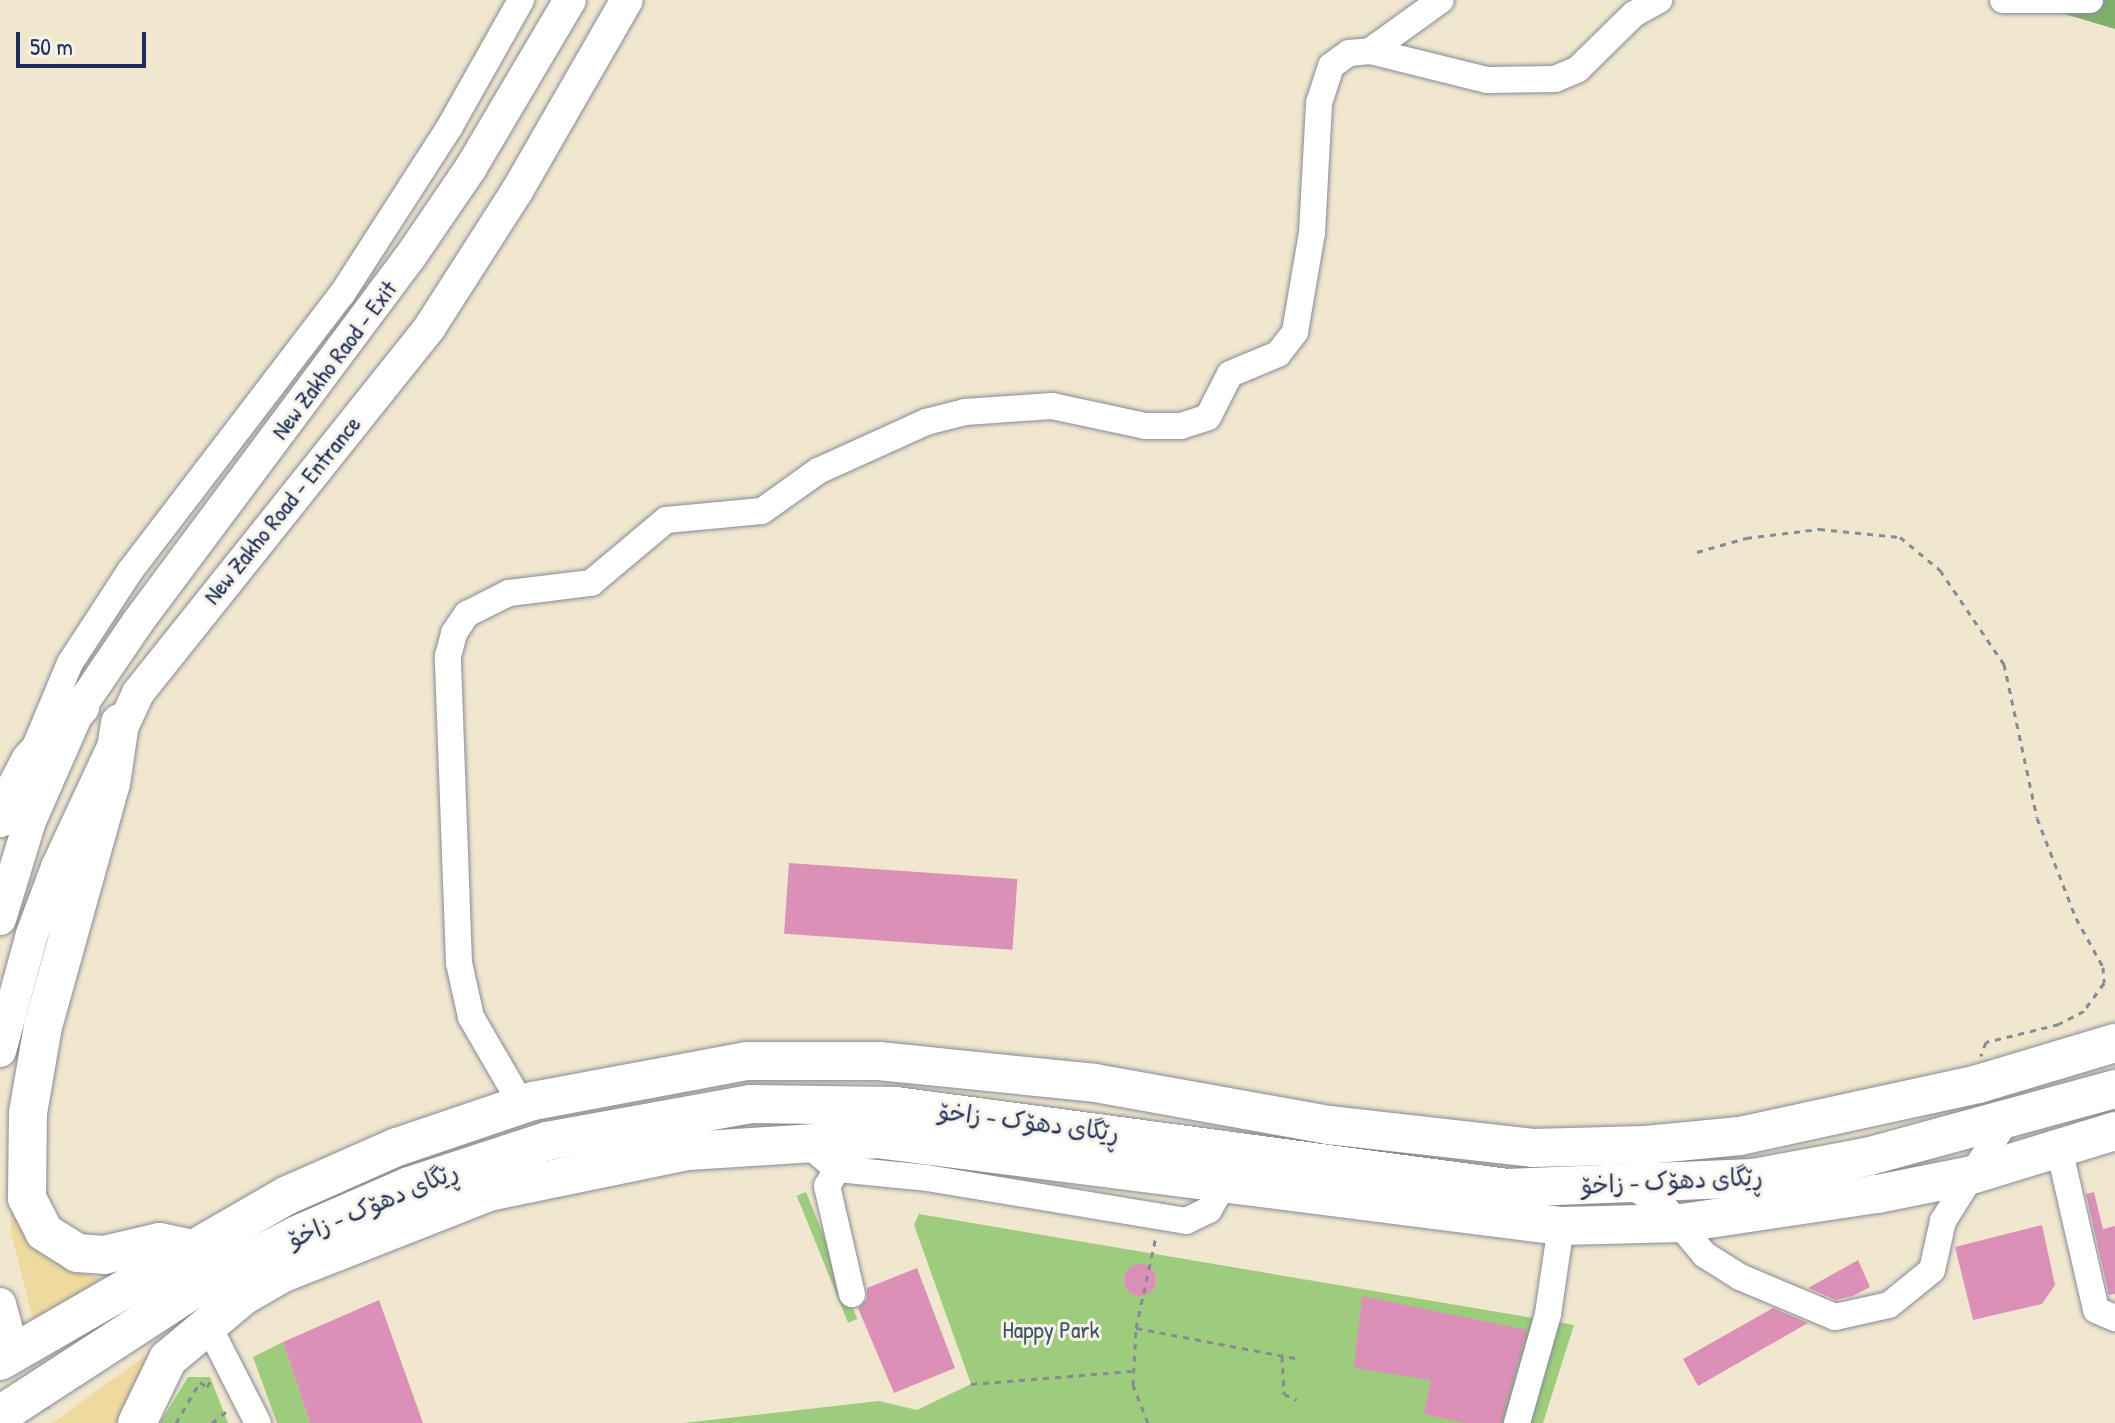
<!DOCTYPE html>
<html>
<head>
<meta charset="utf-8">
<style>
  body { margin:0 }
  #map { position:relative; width:2115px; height:1423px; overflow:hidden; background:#f1e7cf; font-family:"Patrick Hand","Playpen Sans Arabic",sans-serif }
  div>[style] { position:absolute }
  .green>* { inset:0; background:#9dcd7c; transform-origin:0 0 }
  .forest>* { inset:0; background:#7eb06c }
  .sand>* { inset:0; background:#eeda9e }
  .building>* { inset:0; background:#dc90b8; transform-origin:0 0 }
  .round { border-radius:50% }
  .major-tunnel>* { height:32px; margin-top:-16px; transform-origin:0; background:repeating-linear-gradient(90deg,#c6c2b8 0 32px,transparent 0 48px) }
  .path>* { height:3px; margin-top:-1.5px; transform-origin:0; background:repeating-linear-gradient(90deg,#868b96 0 6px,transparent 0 12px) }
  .roads { filter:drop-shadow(0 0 2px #868b96) drop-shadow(0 0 2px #868b96) }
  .minor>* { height:26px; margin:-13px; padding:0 13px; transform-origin:13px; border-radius:13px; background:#fff }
  .major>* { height:32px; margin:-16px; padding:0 16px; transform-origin:16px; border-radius:16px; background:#fff }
  .highway>* { height:38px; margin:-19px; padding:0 19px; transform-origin:19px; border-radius:19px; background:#fff }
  span { translate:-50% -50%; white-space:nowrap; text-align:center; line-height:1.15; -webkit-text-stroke:6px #f7f3e8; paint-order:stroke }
  .street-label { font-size:24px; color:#1b2f5e }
  .park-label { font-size:24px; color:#3c5666 }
  .scale { position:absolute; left:16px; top:32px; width:130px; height:36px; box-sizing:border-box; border:4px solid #1b2f5e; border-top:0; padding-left:10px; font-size:24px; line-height:28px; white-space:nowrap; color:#1b2f5e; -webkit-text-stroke:6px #f7f3e8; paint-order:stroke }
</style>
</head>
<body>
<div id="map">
  <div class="green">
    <div style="left:806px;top:1192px;width:137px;height:10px;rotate:68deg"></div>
    <div style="clip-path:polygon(919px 1214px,1551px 1321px,1574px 1325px,1543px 1423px,683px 1423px,879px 1401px,917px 1410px,971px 1384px,914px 1225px)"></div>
    <div style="clip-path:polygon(283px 1342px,310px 1423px,277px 1423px,253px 1357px)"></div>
    <div style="clip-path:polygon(188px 1377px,210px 1377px,228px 1423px,160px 1423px)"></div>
  </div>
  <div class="forest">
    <div style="clip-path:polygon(2018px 0,2115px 0,2115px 29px)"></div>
  </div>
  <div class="sand">
    <div style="clip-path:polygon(10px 1144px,37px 1249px,66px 1269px,102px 1279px,33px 1319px,11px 1233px)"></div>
    <div style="clip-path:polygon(155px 1349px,126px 1423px,52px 1423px)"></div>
  </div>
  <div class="building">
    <div style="left:789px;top:863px;width:229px;height:71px;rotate:4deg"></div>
    <div style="clip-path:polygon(2094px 1192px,2103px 1229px,2115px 1226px,2115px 1294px,2109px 1295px,2086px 1194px)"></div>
    <div style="clip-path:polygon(2042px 1225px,2055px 1285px,2042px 1304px,1973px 1320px,1955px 1247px)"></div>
    <div style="clip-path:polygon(1858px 1260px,1870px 1287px,1853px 1296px,1836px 1300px,1808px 1288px)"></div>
    <div class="round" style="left:1124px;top:1264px;width:32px;height:32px"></div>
    <div style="clip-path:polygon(917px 1268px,955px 1368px,894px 1393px,858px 1308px,867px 1299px,867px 1288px)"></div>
    <div style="clip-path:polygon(1362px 1296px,1527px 1330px,1501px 1423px,1464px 1423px,1424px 1414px,1431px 1380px,1354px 1368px)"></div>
    <div style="clip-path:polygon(379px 1300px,423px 1423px,310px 1423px,283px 1342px)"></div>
    <div style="clip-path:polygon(1773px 1308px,1808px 1323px,1698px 1386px,1683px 1359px)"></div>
  </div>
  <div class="major-tunnel">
    <div style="left:9px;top:1338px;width:90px;rotate:71.2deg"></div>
  </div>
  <div class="path">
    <div style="left:1697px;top:552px;width:51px;rotate:-15.9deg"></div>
    <div style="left:1746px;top:538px;width:74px;rotate:-7deg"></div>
    <div style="left:1819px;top:529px;width:81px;rotate:5.6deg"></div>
    <div style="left:1900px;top:537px;width:52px;rotate:39.5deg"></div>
    <div style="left:1940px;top:570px;width:114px;rotate:55.8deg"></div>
    <div style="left:2004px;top:664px;width:157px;rotate:77.9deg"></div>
    <div style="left:2037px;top:818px;width:107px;rotate:68.7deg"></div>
    <div style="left:2076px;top:918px;width:56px;rotate:61.1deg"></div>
    <div style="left:2103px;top:967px;width:16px;rotate:86deg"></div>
    <div style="left:2104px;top:983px;width:34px;rotate:126deg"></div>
    <div style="left:2084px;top:1011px;width:28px;rotate:153deg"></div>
    <div style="left:2059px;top:1024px;width:75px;rotate:166.1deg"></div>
    <div style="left:1986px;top:1042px;width:15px;rotate:110deg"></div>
    <div style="left:1136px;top:1328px;width:162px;rotate:10.7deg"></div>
    <div style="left:1282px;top:1356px;width:38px;rotate:87deg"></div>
    <div style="left:1284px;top:1394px;width:14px;rotate:25deg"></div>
    <div style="left:971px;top:1384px;width:164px;rotate:-4.6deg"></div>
    <div style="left:176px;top:1423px;width:48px;rotate:-59.7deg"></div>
    <div style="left:200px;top:1382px;width:9px;rotate:36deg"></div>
    <div style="left:207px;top:1387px;width:8px;rotate:-60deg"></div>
    <div style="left:212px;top:1423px;width:21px;rotate:-39deg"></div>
    <div style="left:1148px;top:1423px;width:41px;rotate:-111.5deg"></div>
    <div style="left:1133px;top:1385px;width:57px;rotate:-87deg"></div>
    <div style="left:1136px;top:1328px;width:94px;rotate:-77.7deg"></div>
  </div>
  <div class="roads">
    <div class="minor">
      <div style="left:2003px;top:0;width:87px"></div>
      <div style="left:1370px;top:51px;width:87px;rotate:-35.7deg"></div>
      <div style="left:34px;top:749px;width:93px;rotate:-67.3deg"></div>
      <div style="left:70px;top:663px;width:110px;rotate:-56.9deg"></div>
      <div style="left:130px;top:571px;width:349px;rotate:-52.6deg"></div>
      <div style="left:342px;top:294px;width:197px;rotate:-57.2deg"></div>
      <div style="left:449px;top:128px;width:147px;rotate:-60.6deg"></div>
      <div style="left:522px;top:1105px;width:102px;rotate:-120.1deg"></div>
      <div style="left:471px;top:1017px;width:55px;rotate:-102.5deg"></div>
      <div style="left:459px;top:963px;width:307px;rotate:-92.1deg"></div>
      <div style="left:448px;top:656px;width:24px;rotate:-75deg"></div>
      <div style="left:454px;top:633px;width:23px;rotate:-56deg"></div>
      <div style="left:467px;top:614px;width:47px;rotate:-26.6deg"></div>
      <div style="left:509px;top:593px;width:83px;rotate:-7deg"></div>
      <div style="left:591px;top:583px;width:98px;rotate:-40deg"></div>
      <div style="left:666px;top:520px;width:96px;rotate:-5.4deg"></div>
      <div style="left:762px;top:511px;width:69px;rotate:-35.5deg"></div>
      <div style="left:818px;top:471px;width:119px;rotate:-24.4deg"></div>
      <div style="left:926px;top:422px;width:40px;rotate:-14.4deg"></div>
      <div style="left:965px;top:412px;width:87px;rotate:-3.9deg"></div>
      <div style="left:1052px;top:406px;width:95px;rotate:12.1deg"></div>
      <div style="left:1145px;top:426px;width:36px"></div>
      <div style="left:1181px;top:426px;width:28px;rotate:-18deg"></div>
      <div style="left:1208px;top:417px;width:48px;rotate:-62.9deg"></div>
      <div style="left:1230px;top:374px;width:52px;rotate:-22.6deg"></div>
      <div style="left:1278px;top:354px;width:28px;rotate:-52deg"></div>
      <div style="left:1295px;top:332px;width:100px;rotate:-80.3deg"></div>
      <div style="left:1312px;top:233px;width:130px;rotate:-86.9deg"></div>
      <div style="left:1319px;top:103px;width:39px;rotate:-72deg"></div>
      <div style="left:1331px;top:66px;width:22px;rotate:-36deg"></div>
      <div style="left:1349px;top:53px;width:21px;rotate:-5deg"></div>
      <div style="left:1370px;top:51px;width:121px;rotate:13.9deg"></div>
      <div style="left:1487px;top:80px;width:68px;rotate:-0.8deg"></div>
      <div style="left:1555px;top:79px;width:25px;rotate:-23deg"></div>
      <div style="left:1578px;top:69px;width:78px;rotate:-44.5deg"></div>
      <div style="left:1634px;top:14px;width:29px;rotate:-29deg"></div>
      <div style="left:804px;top:1141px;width:43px;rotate:40.3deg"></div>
      <div style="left:837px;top:1169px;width:90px;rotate:5.7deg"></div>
      <div style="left:927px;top:1178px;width:263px;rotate:9.4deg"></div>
      <div style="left:1186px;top:1221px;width:25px;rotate:-26deg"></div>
      <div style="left:1209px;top:1210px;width:31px;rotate:-61deg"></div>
      <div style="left:2059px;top:1148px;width:166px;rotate:77.1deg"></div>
      <div style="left:2096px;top:1310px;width:21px;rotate:23deg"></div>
      <div style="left:837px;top:1169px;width:20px;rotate:120deg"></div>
      <div style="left:827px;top:1186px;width:111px;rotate:77deg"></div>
      <div style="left:1628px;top:1185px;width:39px;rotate:29deg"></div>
      <div style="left:1662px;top:1204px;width:67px;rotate:49.9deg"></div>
      <div style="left:1705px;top:1255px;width:41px;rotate:32.2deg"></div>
      <div style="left:1740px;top:1277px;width:103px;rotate:22.8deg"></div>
      <div style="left:1835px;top:1317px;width:55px;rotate:-12.5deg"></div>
      <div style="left:1889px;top:1305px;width:55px;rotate:-39.1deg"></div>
      <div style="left:1932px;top:1270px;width:50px;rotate:-77.3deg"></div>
      <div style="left:1943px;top:1221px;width:117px;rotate:-57.9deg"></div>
      <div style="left:207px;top:1323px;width:112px;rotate:63deg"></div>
      <div style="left:1517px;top:1423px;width:113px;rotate:-74.1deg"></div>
      <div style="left:1548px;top:1314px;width:89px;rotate:-81.6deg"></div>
    </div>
    <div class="major">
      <div style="left:0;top:919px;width:102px;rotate:-73deg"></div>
      <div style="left:30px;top:821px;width:124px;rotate:-66.3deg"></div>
      <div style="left:80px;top:707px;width:102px;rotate:-55.8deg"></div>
      <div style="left:137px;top:623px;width:457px;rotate:-53.3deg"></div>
      <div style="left:410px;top:257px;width:107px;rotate:-55.7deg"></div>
      <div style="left:470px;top:169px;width:196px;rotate:-59.4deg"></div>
      <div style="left:0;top:1051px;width:121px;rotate:-74.7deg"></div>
      <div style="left:32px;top:934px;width:72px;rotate:-69.5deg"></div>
      <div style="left:57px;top:867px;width:192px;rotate:-65deg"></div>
      <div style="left:138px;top:693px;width:468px;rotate:-51.4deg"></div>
      <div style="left:430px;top:327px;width:161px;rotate:-57.4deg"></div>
      <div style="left:517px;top:191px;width:220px;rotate:-60.1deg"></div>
      <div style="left:0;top:1304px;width:35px;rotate:75deg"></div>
    </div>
    <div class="highway">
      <div style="left:120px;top:723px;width:61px;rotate:98.5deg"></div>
      <div style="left:111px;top:783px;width:252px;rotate:105.6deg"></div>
      <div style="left:43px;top:1026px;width:88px;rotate:99.8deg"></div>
      <div style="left:28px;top:1113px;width:85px;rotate:90.7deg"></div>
      <div style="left:27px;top:1198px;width:38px;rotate:63deg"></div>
      <div style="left:44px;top:1232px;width:39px;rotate:32deg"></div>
      <div style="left:77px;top:1253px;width:27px;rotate:4deg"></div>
      <div style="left:104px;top:1255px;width:57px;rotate:-13.1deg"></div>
      <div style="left:160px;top:1242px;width:34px;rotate:12deg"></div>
      <div style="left:0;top:818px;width:64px;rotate:-62.2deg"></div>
      <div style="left:30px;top:761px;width:74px;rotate:-47.2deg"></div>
      <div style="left:0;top:1361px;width:332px;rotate:-30deg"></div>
      <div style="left:288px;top:1195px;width:119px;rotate:-23.8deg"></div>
      <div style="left:397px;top:1147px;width:144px;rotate:-18.7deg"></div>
      <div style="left:533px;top:1101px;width:218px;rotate:-10.6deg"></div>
      <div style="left:747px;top:1061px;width:132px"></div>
      <div style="left:879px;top:1061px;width:217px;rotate:5.8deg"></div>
      <div style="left:1095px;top:1083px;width:238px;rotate:10.2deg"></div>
      <div style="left:1329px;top:1125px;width:205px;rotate:6.4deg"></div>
      <div style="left:1533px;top:1148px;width:113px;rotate:-1.5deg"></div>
      <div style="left:1646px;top:1145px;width:94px;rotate:-5.5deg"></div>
      <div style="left:1740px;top:1136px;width:244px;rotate:-12.3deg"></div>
      <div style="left:1978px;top:1084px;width:143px;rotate:-16.7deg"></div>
      <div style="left:0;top:1415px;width:231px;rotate:-33deg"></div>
      <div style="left:194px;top:1289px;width:116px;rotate:-27.7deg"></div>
      <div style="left:297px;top:1235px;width:122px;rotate:-23.6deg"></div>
      <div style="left:409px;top:1186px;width:145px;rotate:-18.1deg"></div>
      <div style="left:547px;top:1141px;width:207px;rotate:-10.3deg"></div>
      <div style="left:751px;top:1104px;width:145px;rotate:0.8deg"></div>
      <div style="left:896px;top:1106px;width:616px;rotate:7.64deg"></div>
      <div style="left:1507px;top:1188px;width:247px;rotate:-2.3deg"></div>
      <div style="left:1754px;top:1178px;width:118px;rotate:-10.7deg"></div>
      <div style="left:1870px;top:1156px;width:254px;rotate:-15.3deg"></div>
      <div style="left:137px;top:1423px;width:71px;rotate:-64.2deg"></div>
      <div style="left:168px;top:1359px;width:98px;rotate:-40deg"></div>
      <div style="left:243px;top:1296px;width:46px;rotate:-29.9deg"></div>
      <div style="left:283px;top:1273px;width:221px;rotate:-21.5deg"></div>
      <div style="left:489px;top:1192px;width:202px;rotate:-11.7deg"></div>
      <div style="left:687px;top:1151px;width:189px;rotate:-3.6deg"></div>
      <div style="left:876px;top:1139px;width:691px;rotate:7.24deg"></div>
      <div style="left:1561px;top:1226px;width:121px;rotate:-1.4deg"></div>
      <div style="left:1682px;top:1223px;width:197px;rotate:-8.5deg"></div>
      <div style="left:1877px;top:1194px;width:93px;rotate:-11.2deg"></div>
      <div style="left:1968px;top:1176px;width:154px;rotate:-17deg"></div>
    </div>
  </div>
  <div class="street-label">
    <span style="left:334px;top:360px;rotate:-53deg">New Zakho Raod - Exit</span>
    <span style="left:282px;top:510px;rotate:-51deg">New Zakho Road - Entrance</span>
    <span style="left:1029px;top:1122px;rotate:7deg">ڕێگای دهۆک - زاخۆ</span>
    <span style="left:1672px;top:1181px;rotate:-3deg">ڕێگای دهۆک - زاخۆ</span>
    <span style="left:373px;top:1205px;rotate:-23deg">ڕێگای دهۆک - زاخۆ</span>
  </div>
  <div class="park-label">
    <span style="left:1051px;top:1330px">Happy Park</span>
  </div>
  <div class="scale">50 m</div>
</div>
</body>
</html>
